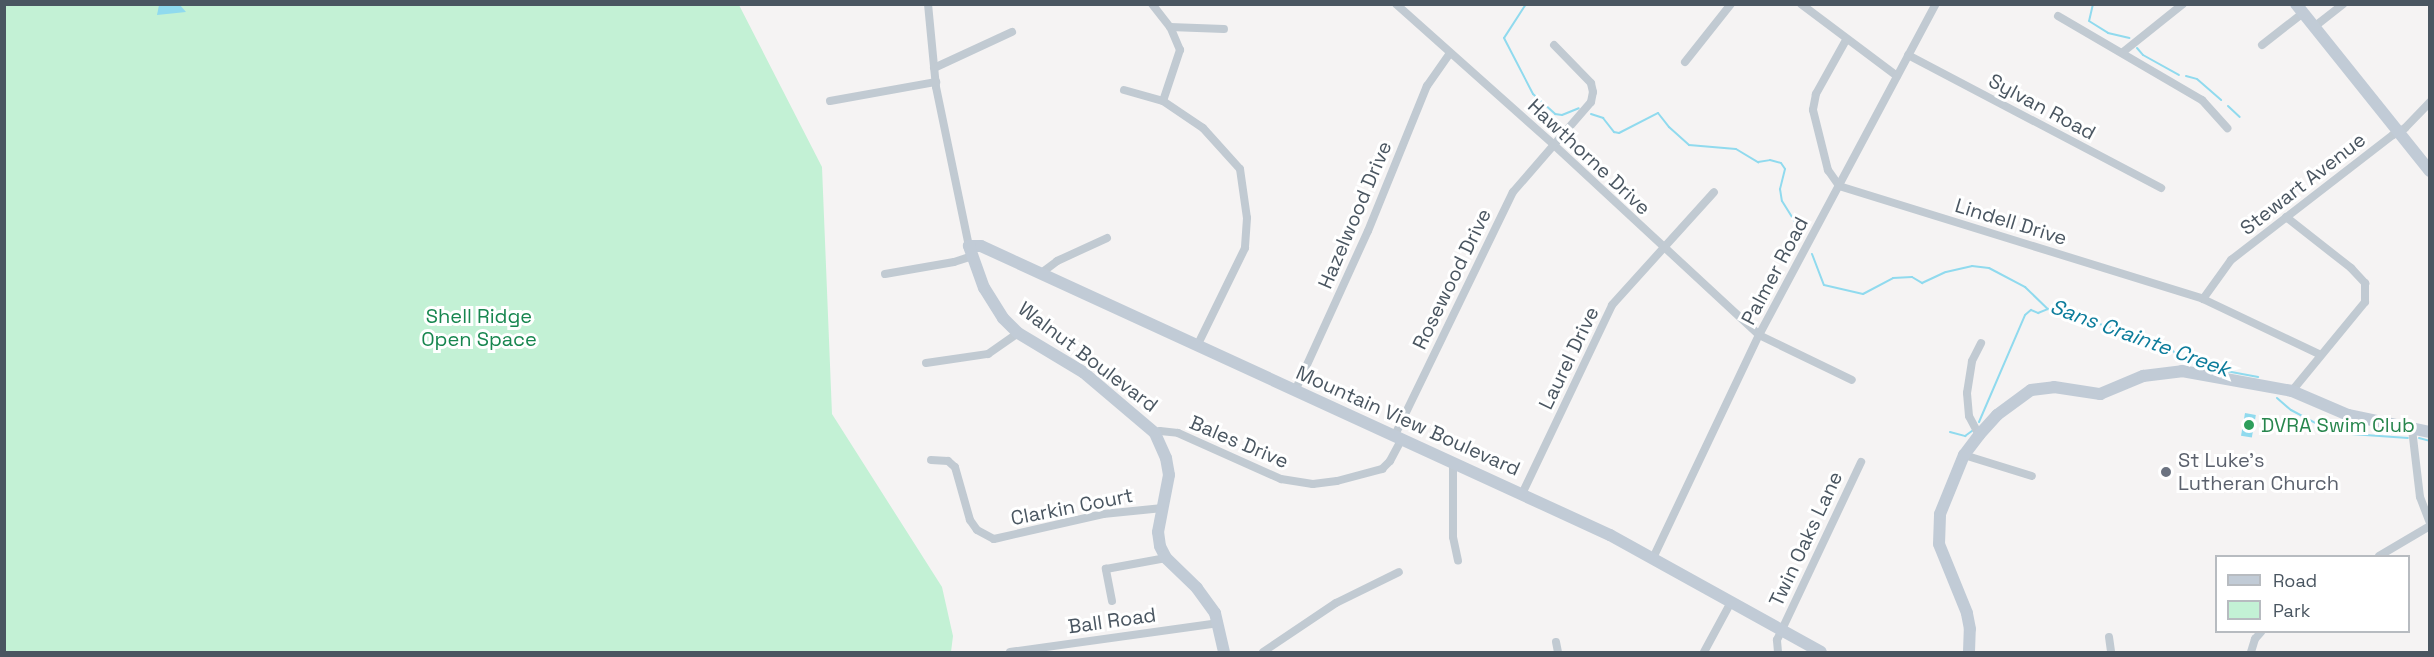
<!DOCTYPE html>
<html>
<head>
<meta charset="utf-8">
<style>
  body { margin:0 }
  #map { position:relative; width:2434px; height:657px; overflow:hidden; background:#f5f3f3; font-family:"Space Grotesk",sans-serif }
  div>[style] { position:absolute }
  .green>* { inset:0; background:#c3f1d5 }
  .water>* { inset:0; background:#90daee; transform-origin:0 0 }
  .stream>* { height:2px; margin:-1px; padding:0 1px; transform-origin:1px; border-radius:1px; background:#90daee }
  .street>* { height:8px; margin:-4px; padding:0 4px; transform-origin:4px; border-radius:4px; background:#c1cad2 }
  .secondary>* { height:12px; margin:-6px; padding:0 6px; transform-origin:6px; border-radius:6px; background:#c1cbd6 }
  .dots>* { width:16px; height:16px; translate:-50% -50%; box-sizing:border-box; border:3px solid #fff; border-radius:50% }
  span { translate:-50% -50%; white-space:nowrap; text-align:center; line-height:1.15; -webkit-text-stroke:6px #fff; paint-order:stroke }
  .street-label { font-size:20px; color:#4a5661 }
  .park-label { font-size:20px; color:#17864f }
  .leisure-label { font-size:20px; color:#27864d }
  .left { translate:0 -50%; text-align:left }
  .worship-label { font-size:20px; color:#5b616d }
  .water-label { font-size:21px; color:#0c7c9b; font-style:italic }
  .frame { position:absolute; inset:0; border:6px solid #4a5661; pointer-events:none }
  .legend { position:absolute; left:2215px; top:555px; width:195px; height:78px; box-sizing:border-box; background:#fff; border:2px solid #b7bbc0; margin:0; padding:8px 10px; list-style:none; font-size:18px; color:#4a5661 }
  .legend li { display:flex; align-items:center; gap:12px; height:30px }
  .legend b { width:30px; border:2px solid #b7bbc0 }
</style>
</head>
<body>
<div id="map">
  <div class="green">
    <div style="clip-path:polygon(4px 5px,739px 5px,822px 167px,832px 414px,942px 587px,953px 636px,951px 652px,5px 652px)"></div>
  </div>
  <div class="water">
    <div style="clip-path:polygon(159px 5px,180px 5px,186px 12px,157px 15px)"></div>
    <div style="left:2245px;top:413px;width:11px;height:23px;rotate:10deg"></div>
  </div>
  <div class="stream">
    <div style="left:1526px;top:4px;width:40px;rotate:122.9deg"></div>
    <div style="left:1504px;top:38px;width:63px;rotate:62.6deg"></div>
    <div style="left:1533px;top:94px;width:30px;rotate:42deg"></div>
    <div style="left:1555px;top:114px;width:7px;rotate:8deg"></div>
    <div style="left:1562px;top:115px;width:18px;rotate:-22deg"></div>
    <div style="left:2093px;top:4px;width:17px;rotate:103deg"></div>
    <div style="left:2089px;top:21px;width:22px;rotate:32deg"></div>
    <div style="left:2108px;top:33px;width:22px;rotate:13deg"></div>
    <div style="left:2137px;top:48px;width:9px;rotate:49deg"></div>
    <div style="left:2143px;top:55px;width:41px;rotate:29.1deg"></div>
    <div style="left:2186px;top:76px;width:11px;rotate:15deg"></div>
    <div style="left:2197px;top:79px;width:32px;rotate:41deg"></div>
    <div style="left:2228px;top:106px;width:16px;rotate:43deg"></div>
    <div style="left:1591px;top:114px;width:13px;rotate:18deg"></div>
    <div style="left:1603px;top:118px;width:18px;rotate:52deg"></div>
    <div style="left:1614px;top:132px;width:5px;rotate:11deg"></div>
    <div style="left:1619px;top:133px;width:44px;rotate:-27.1deg"></div>
    <div style="left:1658px;top:113px;width:18px;rotate:52deg"></div>
    <div style="left:1669px;top:127px;width:27px;rotate:42deg"></div>
    <div style="left:1689px;top:145px;width:47px;rotate:4.9deg"></div>
    <div style="left:1736px;top:149px;width:26px;rotate:31deg"></div>
    <div style="left:1758px;top:162px;width:12px;rotate:-9deg"></div>
    <div style="left:1770px;top:160px;width:11px;rotate:15deg"></div>
    <div style="left:1781px;top:163px;width:7px;rotate:56deg"></div>
    <div style="left:1785px;top:169px;width:21px;rotate:104deg"></div>
    <div style="left:1780px;top:189px;width:12px;rotate:81deg"></div>
    <div style="left:1782px;top:201px;width:36px;rotate:58deg"></div>
    <div style="left:1812px;top:254px;width:33px;rotate:69deg"></div>
    <div style="left:1824px;top:285px;width:40px;rotate:13deg"></div>
    <div style="left:1863px;top:294px;width:34px;rotate:-28deg"></div>
    <div style="left:1893px;top:278px;width:19px;rotate:-3deg"></div>
    <div style="left:1912px;top:277px;width:12px;rotate:31deg"></div>
    <div style="left:1922px;top:283px;width:26px;rotate:-25deg"></div>
    <div style="left:1946px;top:272px;width:27px;rotate:-13deg"></div>
    <div style="left:1972px;top:266px;width:17px;rotate:7deg"></div>
    <div style="left:1989px;top:268px;width:41px;rotate:27.8deg"></div>
    <div style="left:2025px;top:287px;width:32px;rotate:44deg"></div>
    <div style="left:2048px;top:309px;width:125px;rotate:16.3deg"></div>
    <div style="left:2168px;top:344px;width:15px;rotate:53deg"></div>
    <div style="left:2177px;top:356px;width:21px;rotate:14deg"></div>
    <div style="left:2197px;top:361px;width:15px;rotate:28deg"></div>
    <div style="left:2210px;top:368px;width:49px;rotate:10.6deg"></div>
    <div style="left:2277px;top:398px;width:18px;rotate:41deg"></div>
    <div style="left:2291px;top:410px;width:30px;rotate:28deg"></div>
    <div style="left:2317px;top:424px;width:24px;rotate:7deg"></div>
    <div style="left:2341px;top:427px;width:12px;rotate:35deg"></div>
    <div style="left:2351px;top:434px;width:57px;rotate:4deg"></div>
    <div style="left:1979px;top:422px;width:116px;rotate:-66.7deg"></div>
    <div style="left:2025px;top:315px;width:8px;rotate:-40deg"></div>
    <div style="left:2031px;top:310px;width:8px;rotate:23deg"></div>
    <div style="left:2038px;top:313px;width:11px;rotate:-22deg"></div>
    <div style="left:1950px;top:432px;width:16px;rotate:15deg"></div>
    <div style="left:1965px;top:436px;width:9px;rotate:-36deg"></div>
    <div style="left:2419px;top:438px;width:11px;rotate:15deg"></div>
  </div>
  <div class="street">
    <div style="left:928px;top:4px;width:83px;rotate:84.5deg"></div>
    <div style="left:936px;top:87px;width:162px;rotate:78.3deg"></div>
    <div style="left:1152px;top:4px;width:29px;rotate:52deg"></div>
    <div style="left:1396px;top:4px;width:212px;rotate:41.7deg"></div>
    <div style="left:1554px;top:145px;width:280px;rotate:42.8deg"></div>
    <div style="left:1759px;top:335px;width:103px;rotate:25.8deg"></div>
    <div style="left:1801px;top:4px;width:120px;rotate:36.9deg"></div>
    <div style="left:2058px;top:16px;width:167px;rotate:30.3deg"></div>
    <div style="left:2202px;top:100px;width:38px;rotate:48deg"></div>
    <div style="left:2314px;top:27px;width:37px;rotate:-38deg"></div>
    <div style="left:1846px;top:40px;width:62px;rotate:119.1deg"></div>
    <div style="left:1816px;top:94px;width:16px;rotate:101deg"></div>
    <div style="left:1813px;top:110px;width:62px;rotate:76deg"></div>
    <div style="left:1828px;top:170px;width:19px;rotate:55deg"></div>
    <div style="left:1839px;top:186px;width:381px;rotate:17.2deg"></div>
    <div style="left:2203px;top:299px;width:128px;rotate:25.4deg"></div>
    <div style="left:2262px;top:45px;width:52px;rotate:-38deg"></div>
    <div style="left:2123px;top:52px;width:77px;rotate:-38.7deg"></div>
    <div style="left:1908px;top:55px;width:286px;rotate:27.7deg"></div>
    <div style="left:1685px;top:62px;width:74px;rotate:-51.6deg"></div>
    <div style="left:934px;top:68px;width:86px;rotate:-24.8deg"></div>
    <div style="left:1124px;top:90px;width:41px;rotate:15.8deg"></div>
    <div style="left:1163px;top:101px;width:48px;rotate:34deg"></div>
    <div style="left:1203px;top:128px;width:55px;rotate:47.9deg"></div>
    <div style="left:1240px;top:169px;width:49px;rotate:81.9deg"></div>
    <div style="left:1247px;top:218px;width:30px;rotate:94deg"></div>
    <div style="left:1245px;top:248px;width:109px;rotate:116.1deg"></div>
    <div style="left:830px;top:101px;width:108px;rotate:-10.2deg"></div>
    <div style="left:1163px;top:101px;width:54px;rotate:-71.6deg"></div>
    <div style="left:1180px;top:50px;width:25px;rotate:-113deg"></div>
    <div style="left:1170px;top:27px;width:54px;rotate:2.1deg"></div>
    <div style="left:2286px;top:217px;width:83px;rotate:38.1deg"></div>
    <div style="left:2351px;top:268px;width:21px;rotate:47deg"></div>
    <div style="left:2365px;top:283px;width:19px;rotate:90deg"></div>
    <div style="left:2365px;top:302px;width:115px;rotate:129.4deg"></div>
    <div style="left:885px;top:274px;width:70px;rotate:-9.9deg"></div>
    <div style="left:954px;top:262px;width:19px;rotate:-18deg"></div>
    <div style="left:1040px;top:274px;width:21px;rotate:-37deg"></div>
    <div style="left:1057px;top:261px;width:55px;rotate:-24.7deg"></div>
    <div style="left:2203px;top:299px;width:48px;rotate:-54.3deg"></div>
    <div style="left:2231px;top:260px;width:205px;rotate:-37.7deg"></div>
    <div style="left:2393px;top:135px;width:14px;rotate:-30deg"></div>
    <div style="left:2405px;top:128px;width:36px;rotate:-46deg"></div>
    <div style="left:926px;top:363px;width:63px;rotate:-8.3deg"></div>
    <div style="left:988px;top:354px;width:37px;rotate:-35deg"></div>
    <div style="left:1295px;top:391px;width:176px;rotate:-65.5deg"></div>
    <div style="left:1368px;top:231px;width:157px;rotate:-67.9deg"></div>
    <div style="left:1427px;top:86px;width:39px;rotate:-55deg"></div>
    <div style="left:2412px;top:429px;width:68px;rotate:83.3deg"></div>
    <div style="left:2420px;top:497px;width:28px;rotate:69deg"></div>
    <div style="left:1155px;top:433px;width:5px;rotate:-22deg"></div>
    <div style="left:1160px;top:431px;width:18px;rotate:6deg"></div>
    <div style="left:1178px;top:433px;width:113px;rotate:24.1deg"></div>
    <div style="left:1281px;top:479px;width:32px;rotate:9deg"></div>
    <div style="left:1313px;top:484px;width:24px;rotate:-7deg"></div>
    <div style="left:1337px;top:481px;width:47px;rotate:-14.9deg"></div>
    <div style="left:1382px;top:469px;width:11px;rotate:-45deg"></div>
    <div style="left:1390px;top:461px;width:24px;rotate:-62deg"></div>
    <div style="left:1979px;top:435px;width:21px;rotate:-118deg"></div>
    <div style="left:1969px;top:416px;width:23px;rotate:-95deg"></div>
    <div style="left:1967px;top:393px;width:32px;rotate:-81deg"></div>
    <div style="left:1972px;top:361px;width:20px;rotate:-63deg"></div>
    <div style="left:1394px;top:437px;width:272px;rotate:-64.1deg"></div>
    <div style="left:1513px;top:192px;width:119px;rotate:-49.1deg"></div>
    <div style="left:1591px;top:102px;width:10px;rotate:-79deg"></div>
    <div style="left:1593px;top:92px;width:9px;rotate:-103deg"></div>
    <div style="left:1591px;top:83px;width:53px;rotate:-134.2deg"></div>
    <div style="left:1964px;top:455px;width:71px;rotate:17.2deg"></div>
    <div style="left:931px;top:460px;width:17px;rotate:3deg"></div>
    <div style="left:948px;top:461px;width:9px;rotate:41deg"></div>
    <div style="left:955px;top:467px;width:55px;rotate:74.2deg"></div>
    <div style="left:970px;top:520px;width:12px;rotate:55deg"></div>
    <div style="left:977px;top:530px;width:19px;rotate:28deg"></div>
    <div style="left:994px;top:539px;width:112px;rotate:-12.9deg"></div>
    <div style="left:1103px;top:514px;width:60px;rotate:-5.7deg"></div>
    <div style="left:1453px;top:464px;width:73px;rotate:90deg"></div>
    <div style="left:1453px;top:537px;width:24px;rotate:78deg"></div>
    <div style="left:1522px;top:494px;width:209px;rotate:-64.5deg"></div>
    <div style="left:1612px;top:305px;width:152px;rotate:-47.9deg"></div>
    <div style="left:2379px;top:556px;width:59px;rotate:-30.5deg"></div>
    <div style="left:1653px;top:558px;width:247px;rotate:-64.6deg"></div>
    <div style="left:1759px;top:335px;width:375px;rotate:-61.9deg"></div>
    <div style="left:1112px;top:601px;width:33px;rotate:-101deg"></div>
    <div style="left:1106px;top:569px;width:61px;rotate:-10.4deg"></div>
    <div style="left:2109px;top:637px;width:15px;rotate:82deg"></div>
    <div style="left:1556px;top:642px;width:10px;rotate:79deg"></div>
    <div style="left:1010px;top:652px;width:211px;rotate:-7.9deg"></div>
    <div style="left:1263px;top:652px;width:88px;rotate:-33.9deg"></div>
    <div style="left:1336px;top:603px;width:70px;rotate:-26.2deg"></div>
    <div style="left:1704px;top:652px;width:57px;rotate:-61.6deg"></div>
    <div style="left:1778px;top:652px;width:12px;rotate:-95deg"></div>
    <div style="left:1777px;top:640px;width:197px;rotate:-64.7deg"></div>
    <div style="left:2251px;top:652px;width:14px;rotate:-73deg"></div>
    <div style="left:2255px;top:639px;width:9px;rotate:-49deg"></div>
  </div>
  <div class="secondary">
    <div style="left:2296px;top:4px;width:214px;rotate:51.3deg"></div>
    <div style="left:1224px;top:652px;width:40px;rotate:-103deg"></div>
    <div style="left:1215px;top:613px;width:31px;rotate:-126deg"></div>
    <div style="left:1197px;top:588px;width:43px;rotate:-135.9deg"></div>
    <div style="left:1166px;top:558px;width:13px;rotate:-117deg"></div>
    <div style="left:1160px;top:546px;width:14px;rotate:-98deg"></div>
    <div style="left:1158px;top:532px;width:58px;rotate:-79.1deg"></div>
    <div style="left:1169px;top:475px;width:17px;rotate:-100deg"></div>
    <div style="left:1166px;top:458px;width:27px;rotate:-114deg"></div>
    <div style="left:1155px;top:433px;width:94px;rotate:-139.7deg"></div>
    <div style="left:1083px;top:372px;width:76px;rotate:-149deg"></div>
    <div style="left:1018px;top:333px;width:21px;rotate:-135deg"></div>
    <div style="left:1003px;top:318px;width:36px;rotate:-122deg"></div>
    <div style="left:984px;top:288px;width:45px;rotate:-109.7deg"></div>
    <div style="left:969px;top:246px;width:12px"></div>
    <div style="left:981px;top:246px;width:692px;rotate:24.68deg"></div>
    <div style="left:1610px;top:535px;width:241px;rotate:29deg"></div>
    <div style="left:1969px;top:652px;width:23px;rotate:-88deg"></div>
    <div style="left:1970px;top:629px;width:16px;rotate:-101deg"></div>
    <div style="left:1967px;top:613px;width:74px;rotate:-112.1deg"></div>
    <div style="left:1939px;top:544px;width:30px;rotate:-88deg"></div>
    <div style="left:1940px;top:514px;width:64px;rotate:-67.9deg"></div>
    <div style="left:1964px;top:455px;width:25px;rotate:-53deg"></div>
    <div style="left:1979px;top:435px;width:27px;rotate:-48deg"></div>
    <div style="left:1997px;top:415px;width:42px;rotate:-36.3deg"></div>
    <div style="left:2031px;top:390px;width:23px;rotate:-7deg"></div>
    <div style="left:2054px;top:387px;width:47px;rotate:8.7deg"></div>
    <div style="left:2100px;top:394px;width:47px;rotate:-22.7deg"></div>
    <div style="left:2143px;top:376px;width:39px;rotate:-7deg"></div>
    <div style="left:2182px;top:371px;width:112px;rotate:10.3deg"></div>
    <div style="left:2292px;top:391px;width:61px;rotate:23.2deg"></div>
    <div style="left:2348px;top:415px;width:84px;rotate:11.7deg"></div>
  </div>
  <div class="dots">
    <div style="left:2249px;top:425px;background:#2e9e5b"></div>
    <div style="left:2166px;top:472px;background:#6b7280"></div>
  </div>
  <div class="street-label">
    <span style="left:2042px;top:107px;rotate:28deg">Sylvan Road</span>
    <span style="left:1589px;top:157px;rotate:43deg">Hawthorne Drive</span>
    <span style="left:2303px;top:184px;rotate:-38deg">Stewart Avenue</span>
    <span style="left:1355px;top:215px;rotate:-67deg">Hazelwood Drive</span>
    <span style="left:2011px;top:222px;rotate:17deg">Lindell Drive</span>
    <span style="left:1775px;top:271px;rotate:-62deg">Palmer Road</span>
    <span style="left:1452px;top:279px;rotate:-64deg">Rosewood Drive</span>
    <span style="left:1088px;top:357px;rotate:37deg">Walnut Boulevard</span>
    <span style="left:1569px;top:358px;rotate:-64deg">Laurel Drive</span>
    <span style="left:1408px;top:421px;rotate:24deg">Mountain View Boulevard</span>
    <span style="left:1239px;top:442px;rotate:23deg">Bales Drive</span>
    <span style="left:1072px;top:507px;rotate:-11deg">Clarkin Court</span>
    <span style="left:1806px;top:539px;rotate:-65deg">Twin Oaks Lane</span>
    <span style="left:1112px;top:621px;rotate:-8deg">Ball Road</span>
  </div>
  <div class="park-label">
    <span style="left:479px;top:328px">Shell Ridge<br>Open Space</span>
  </div>
  <div class="leisure-label">
    <span class="left" style="left:2261px;top:425px">DVRA Swim Club</span>
  </div>
  <div class="worship-label">
    <span class="left" style="left:2178px;top:472px">St Luke's<br>Lutheran Church</span>
  </div>
  <div class="water-label">
    <span style="left:2140px;top:338px;rotate:20deg">Sans Crainte Creek</span>
  </div>
  <div class="frame"></div>
  <ul class="legend">
  <li><b style="height:8px;background:#c1cbd6"></b>Road</li>
  <li><b style="height:16px;background:#c3f1d5"></b>Park</li>
  </ul>
</div>
</body>
</html>
